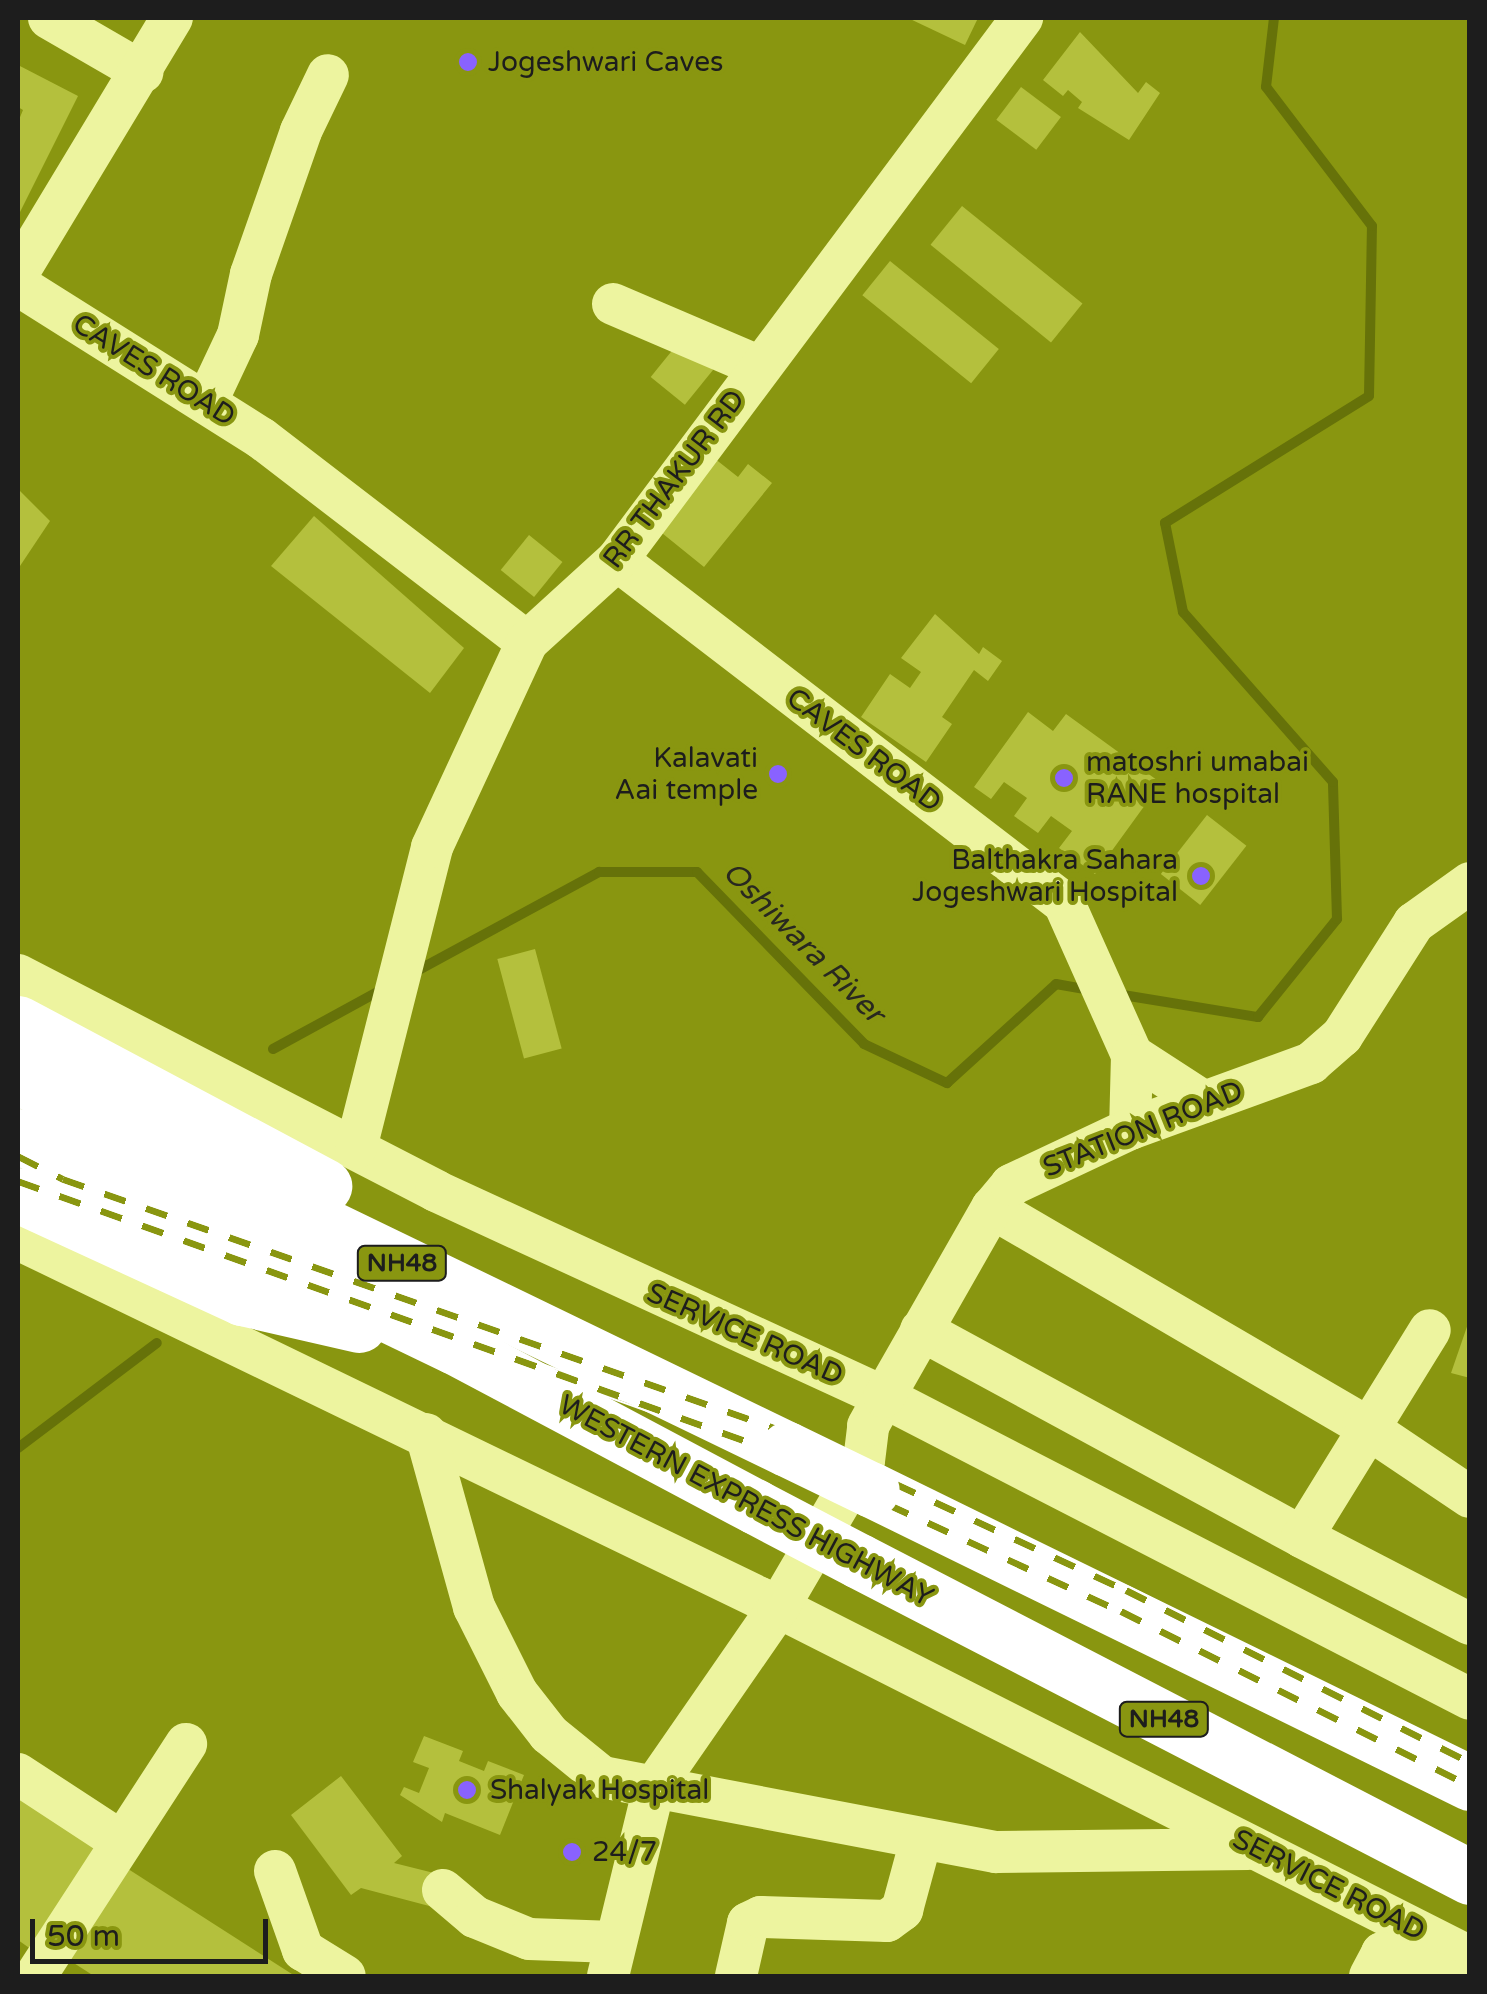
<!DOCTYPE html>
<html>
<head>
<meta charset="utf-8">
<style>
  body { margin:0 }
  #map { position:relative; width:1487px; height:1994px; overflow:hidden; background:#899610; font-family:"Varela Round",sans-serif }
  div>[style] { position:absolute }
  .stream>* { height:10px; margin:-5px; padding:0 5px; transform-origin:5px; border-radius:5px; background:#667209 }
  .building>* { inset:0; background:#b4c03d; transform-origin:0 0 }
  .minor>* { height:42px; margin:-21px; padding:0 21px; transform-origin:21px; border-radius:21px; background:#edf49f }
  .highway>* { height:55px; margin:-27.5px; padding:0 27.5px; transform-origin:27.5px; border-radius:27.5px; background:#fff }
  .rail>* { height:11px; margin-top:-5.5px; transform-origin:0; background:repeating-linear-gradient(90deg,#899610 0 22px,#fff 0 44px); box-sizing:border-box; border-block:2px solid #fff }
  .highway-bridge>* { height:55px; margin:-27.5px; padding:0 27.5px; transform-origin:27.5px; border-radius:27.5px; background:#fff }
  .dots>* { width:28px; height:28px; translate:-50% -50%; box-sizing:border-box; border:5px solid #899610; border-radius:50% }
  span { translate:-50% -50%; white-space:nowrap; text-align:center; line-height:1.15; -webkit-text-stroke:8px #899610; paint-order:stroke }
  .shield-label span { padding:2px 8px; background:#899610; border:2px solid; border-radius:8px; -webkit-text-stroke-width:0 }
  .shield-label { font-size:25px; color:#1d1d1d; font-weight:700 }
  .poi-label { font-size:28px; color:#1d1d1d }
  .left { translate:0 -50%; text-align:left }
  .right { translate:-100% -50%; text-align:right }
  .street-label { font-size:28px; color:#1d1d1d }
  .water-label { font-size:30px; color:#282820; font-style:italic }
  .frame { position:absolute; inset:0; border:20px solid #1d1d1d; pointer-events:none }
  .scale { position:absolute; left:30px; top:1919px; width:238px; height:45px; box-sizing:border-box; border:5px solid #1d1d1d; border-top:0; padding-left:12px; font-size:30px; line-height:35px; white-space:nowrap; color:#1d1d1d; -webkit-text-stroke:8px #899610; paint-order:stroke }
</style>
</head>
<body>
<div id="map">
  <div class="stream">
    <div style="left:413px;top:973px;width:212px;rotate:-28.5deg"></div>
    <div style="left:599px;top:872px;width:98px"></div>
    <div style="left:697px;top:872px;width:240px;rotate:45.8deg"></div>
    <div style="left:864px;top:1044px;width:92px;rotate:25.2deg"></div>
    <div style="left:947px;top:1083px;width:147px;rotate:-42.2deg"></div>
    <div style="left:1056px;top:984px;width:35px;rotate:10deg"></div>
    <div style="left:1117px;top:994px;width:143px;rotate:9.3deg"></div>
    <div style="left:1258px;top:1017px;width:126px;rotate:-51.1deg"></div>
    <div style="left:1337px;top:919px;width:137px;rotate:-91.7deg"></div>
    <div style="left:1333px;top:782px;width:227px;rotate:-131.4deg"></div>
    <div style="left:1183px;top:612px;width:91px;rotate:-101.4deg"></div>
    <div style="left:1165px;top:523px;width:240px;rotate:-31.9deg"></div>
    <div style="left:1369px;top:396px;width:170px;rotate:-89deg"></div>
    <div style="left:1372px;top:226px;width:175px;rotate:-127.3deg"></div>
    <div style="left:1266px;top:87px;width:69px;rotate:-83.4deg"></div>
    <div style="left:273px;top:1049px;width:128px;rotate:-28.6deg"></div>
    <div style="left:18px;top:1448px;width:174px;rotate:-37.1deg"></div>
  </div>
  <div class="building">
    <div style="clip-path:polygon(908px 18px,978px 18px,965px 45px)"></div>
    <div style="clip-path:polygon(1080px 32px,1138px 93px,1146px 82px,1160px 93px,1129px 140px,1078px 108px,1082px 102px,1068px 90px,1063px 96px,1043px 80px)"></div>
    <div style="clip-path:polygon(18px 65px,78px 96px,18px 216px,18px 122px,23px 110px,18px 107px)"></div>
    <div style="left:1021px;top:87px;width:50px;height:41px;rotate:37deg"></div>
    <div style="left:962px;top:206px;width:155px;height:50px;rotate:39deg"></div>
    <div style="left:890px;top:261px;width:140px;height:44px;rotate:39deg"></div>
    <div style="left:679px;top:342px;width:44px;height:45px;rotate:39deg"></div>
    <div style="clip-path:polygon(714px 458px,738px 477px,748px 464px,772px 483px,704px 567px,657px 529px)"></div>
    <div style="clip-path:polygon(18px 489px,50px 521px,18px 569px)"></div>
    <div style="clip-path:polygon(314px 516px,464px 648px,430px 693px,271px 566px)"></div>
    <div style="left:529px;top:535px;width:43px;height:45px;rotate:39deg"></div>
    <div style="clip-path:polygon(935px 614px,979px 654px,983px 647px,1002px 661px,988px 681px,974px 670px,942px 717px,952px 724px,926px 762px,861px 717px,890px 674px,910px 688px,921px 672px,901px 658px)"></div>
    <div style="clip-path:polygon(1028px 712px,1053px 731px,1066px 714px,1161px 783px,1095px 874px,1059px 848px,1072px 831px,1051px 816px,1038px 833px,1014px 816px,1027px 798px,1004px 782px,991px 799px,974px 787px)"></div>
    <div style="left:1207px;top:815px;width:50px;height:75px;rotate:38deg"></div>
    <div style="left:535px;top:949px;width:103px;height:39px;rotate:75deg"></div>
    <div style="clip-path:polygon(1470px 1318px,1470px 1378px,1451px 1373px)"></div>
    <div style="clip-path:polygon(424px 1736px,463px 1751px,459px 1761px,484px 1771px,488px 1761px,524px 1775px,500px 1835px,445px 1813px,442px 1822px,400px 1795px,404px 1787px,419px 1793px,429px 1768px,413px 1762px)"></div>
    <div style="clip-path:polygon(341px 1776px,402px 1856px,394px 1863px,442px 1875px,433px 1907px,361px 1888px,351px 1895px,291px 1815px)"></div>
    <div style="clip-path:polygon(18px 1786px,104px 1842px,35px 1952px,18px 1940px)"></div>
    <div style="clip-path:polygon(125px 1867px,295px 1976px,94px 1976px,66px 1958px)"></div>
  </div>
  <div class="minor">
    <div style="left:49px;top:18px;width:108px;rotate:30.1deg"></div>
    <div style="left:18px;top:273px;width:298px;rotate:-58.9deg"></div>
    <div style="left:18px;top:285px;width:287px;rotate:32.2deg"></div>
    <div style="left:261px;top:438px;width:335px;rotate:37.5deg"></div>
    <div style="left:613px;top:304px;width:160px;rotate:23.2deg"></div>
    <div style="left:206px;top:403px;width:75px;rotate:-64.8deg"></div>
    <div style="left:238px;top:335px;width:62px;rotate:-78deg"></div>
    <div style="left:251px;top:274px;width:151px;rotate:-70.7deg"></div>
    <div style="left:301px;top:131px;width:62px;rotate:-64.3deg"></div>
    <div style="left:617px;top:560px;width:563px;rotate:37.5deg"></div>
    <div style="left:1064px;top:903px;width:167px;rotate:65.9deg"></div>
    <div style="left:1132px;top:1055px;width:74px;rotate:91.5deg"></div>
    <div style="left:18px;top:975px;width:471px;rotate:27.3deg"></div>
    <div style="left:436px;top:1191px;width:493px;rotate:24.7deg"></div>
    <div style="left:884px;top:1397px;width:659px;rotate:27.26deg"></div>
    <div style="left:1132px;top:1055px;width:86px;rotate:33.1deg"></div>
    <div style="left:356px;top:1148px;width:310px;rotate:-75.8deg"></div>
    <div style="left:432px;top:847px;width:226px;rotate:-65.1deg"></div>
    <div style="left:527px;top:642px;width:122px;rotate:-42.3deg"></div>
    <div style="left:617px;top:560px;width:677px;rotate:-53.23deg"></div>
    <div style="left:992px;top:1208px;width:430px;rotate:30.3deg"></div>
    <div style="left:1363px;top:1425px;width:129px;rotate:33.9deg"></div>
    <div style="left:18px;top:1239px;width:824px;rotate:25.82deg"></div>
    <div style="left:760px;top:1598px;width:796px;rotate:26.82deg"></div>
    <div style="left:921px;top:1330px;width:434px;rotate:28.5deg"></div>
    <div style="left:1302px;top:1537px;width:243px;rotate:-58.3deg"></div>
    <div style="left:426px;top:1434px;width:180px;rotate:74.5deg"></div>
    <div style="left:474px;top:1607px;width:96px;rotate:63.4deg"></div>
    <div style="left:517px;top:1693px;width:52px;rotate:52deg"></div>
    <div style="left:549px;top:1734px;width:68px;rotate:39.1deg"></div>
    <div style="left:602px;top:1777px;width:401px;rotate:10.8deg"></div>
    <div style="left:996px;top:1852px;width:252px;rotate:-0.7deg"></div>
    <div style="left:1302px;top:1537px;width:189px;rotate:27.4deg"></div>
    <div style="left:18px;top:1774px;width:124px;rotate:33.2deg"></div>
    <div style="left:275px;top:1871px;width:84px;rotate:70.5deg"></div>
    <div style="left:303px;top:1950px;width:49px;rotate:31.8deg"></div>
    <div style="left:443px;top:1890px;width:42px;rotate:40.2deg"></div>
    <div style="left:475px;top:1917px;width:58px;rotate:22.2deg"></div>
    <div style="left:529px;top:1939px;width:85px;rotate:2deg"></div>
    <div style="left:38px;top:1972px;width:272px;rotate:-57deg"></div>
    <div style="left:608px;top:1976px;width:195px;rotate:-76.3deg"></div>
    <div style="left:654px;top:1787px;width:218px;rotate:-55.3deg"></div>
    <div style="left:778px;top:1608px;width:170px;rotate:-59.7deg"></div>
    <div style="left:864px;top:1461px;width:35px;rotate:-83deg"></div>
    <div style="left:868px;top:1426px;width:33px;rotate:-61deg"></div>
    <div style="left:884px;top:1397px;width:218px;rotate:-60.3deg"></div>
    <div style="left:992px;top:1208px;width:30px;rotate:-50deg"></div>
    <div style="left:1011px;top:1185px;width:132px;rotate:-25.2deg"></div>
    <div style="left:1130px;top:1129px;width:193px;rotate:-20deg"></div>
    <div style="left:1311px;top:1063px;width:41px;rotate:-41.1deg"></div>
    <div style="left:1342px;top:1036px;width:134px;rotate:-57.5deg"></div>
    <div style="left:1414px;top:923px;width:69px;rotate:-35.5deg"></div>
    <div style="left:736px;top:1976px;width:54px;rotate:-77.2deg"></div>
    <div style="left:748px;top:1923px;width:14px;rotate:-25deg"></div>
    <div style="left:761px;top:1917px;width:126px;rotate:1.8deg"></div>
    <div style="left:887px;top:1921px;width:19px;rotate:-36deg"></div>
    <div style="left:902px;top:1910px;width:73px;rotate:-74.8deg"></div>
    <div style="left:1370px;top:1976px;width:26px;rotate:-62deg"></div>
    <div style="left:1382px;top:1953px;width:63px;rotate:21.3deg"></div>
  </div>
  <div class="highway">
    <div style="left:18px;top:1023px;width:347px;rotate:28deg"></div>
    <div style="left:18px;top:1077px;width:854px;rotate:25.82deg"></div>
    <div style="left:18px;top:1136px;width:485px;rotate:25.8deg"></div>
    <div style="left:455px;top:1347px;width:341px;rotate:28deg"></div>
    <div style="left:18px;top:1195px;width:247px;rotate:24.7deg"></div>
    <div style="left:242px;top:1298px;width:120px;rotate:13deg"></div>
    <div style="left:872px;top:1490px;width:666px;rotate:26.1deg"></div>
    <div style="left:859px;top:1561px;width:688px;rotate:27.35deg"></div>
  </div>
  <div class="rail">
    <div style="left:18px;top:1156px;width:51px;rotate:27.1deg"></div>
    <div style="left:63px;top:1179px;width:754px;rotate:19.28deg"></div>
    <div style="left:775px;top:1428px;width:387px;rotate:24.8deg"></div>
    <div style="left:1126px;top:1590px;width:385px;rotate:26.6deg"></div>
    <div style="left:18px;top:1181px;width:796px;rotate:19.66deg"></div>
    <div style="left:768px;top:1449px;width:388px;rotate:24.7deg"></div>
    <div style="left:1121px;top:1611px;width:390px;rotate:26.6deg"></div>
  </div>
  <div class="highway-bridge">
    <div style="left:787px;top:1449px;width:94px;rotate:25.8deg"></div>
    <div style="left:756px;top:1507px;width:116px;rotate:27.7deg"></div>
  </div>
  <div class="dots">
    <div style="left:468px;top:62px;background:#8962ff"></div>
    <div style="left:778px;top:774px;background:#8962ff"></div>
    <div style="left:1064px;top:778px;background:#8962ff"></div>
    <div style="left:1201px;top:876px;background:#8962ff"></div>
    <div style="left:467px;top:1790px;background:#8962ff"></div>
    <div style="left:572px;top:1852px;background:#8962ff"></div>
  </div>
  <div class="shield-label">
    <span style="left:402px;top:1263px">NH48</span>
    <span style="left:1164px;top:1719px">NH48</span>
  </div>
  <div class="poi-label">
    <span class="left" style="left:488px;top:62px">Jogeshwari Caves</span>
    <span class="right" style="left:758px;top:774px">Kalavati<br>Aai temple</span>
    <span class="left" style="left:1086px;top:778px">matoshri umabai<br>RANE hospital</span>
    <span class="right" style="left:1178px;top:876px">Balthakra Sahara<br>Jogeshwari Hospital</span>
    <span class="left" style="left:490px;top:1790px">Shalyak Hospital</span>
    <span class="left" style="left:592px;top:1852px">24/7</span>
  </div>
  <div class="street-label">
    <span style="left:154px;top:370px;rotate:32deg">CAVES ROAD</span>
    <span style="left:674px;top:479px;rotate:-53deg">RR THAKUR RD</span>
    <span style="left:864px;top:750px;rotate:37deg">CAVES ROAD</span>
    <span style="left:1143px;top:1129px;rotate:-22deg">STATION ROAD</span>
    <span style="left:745px;top:1334px;rotate:24deg">SERVICE ROAD</span>
    <span style="left:746px;top:1501px;rotate:28deg">WESTERN EXPRESS HIGHWAY</span>
    <span style="left:1329px;top:1885px;rotate:27deg">SERVICE ROAD</span>
  </div>
  <div class="water-label">
    <span style="left:803px;top:943px;rotate:45deg">Oshiwara River</span>
  </div>
  <div class="frame"></div>
  <div class="scale">50 m</div>
</div>
</body>
</html>
